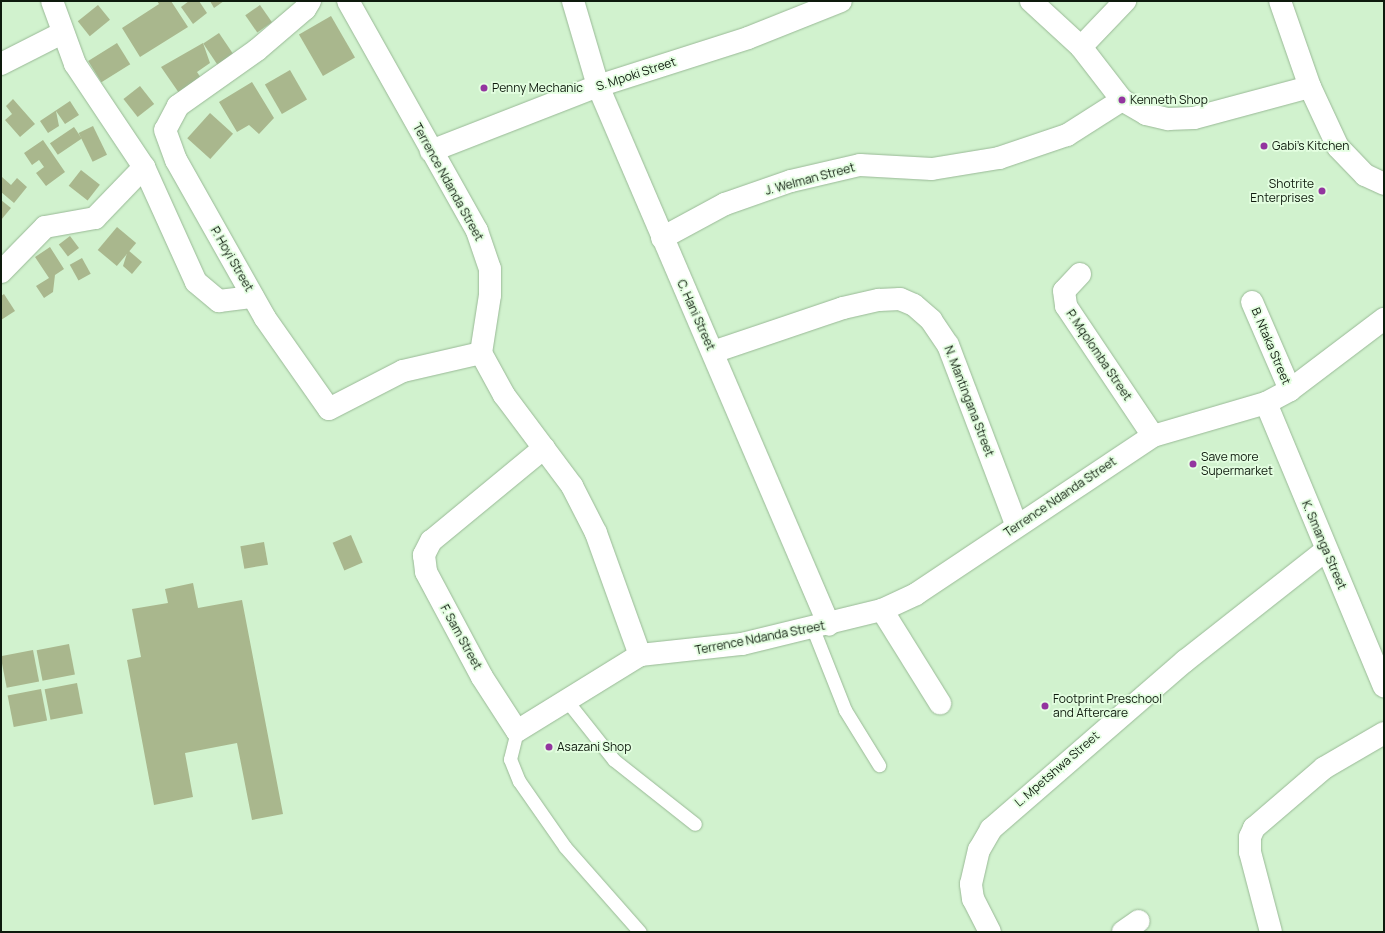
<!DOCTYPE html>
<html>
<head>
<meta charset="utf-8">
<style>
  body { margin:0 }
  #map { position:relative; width:1385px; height:933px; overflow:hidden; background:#d1f2ce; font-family:Manrope,sans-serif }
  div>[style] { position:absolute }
  .building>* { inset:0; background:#a9b78d; transform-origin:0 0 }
  .roads { filter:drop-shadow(0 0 1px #99b996) drop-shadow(0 0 1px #99b996) }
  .lane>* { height:13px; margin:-6.5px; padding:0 6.5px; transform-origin:6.5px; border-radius:6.5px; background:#fff }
  .street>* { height:22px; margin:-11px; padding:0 11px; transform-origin:11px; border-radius:11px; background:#fff }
  .dots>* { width:11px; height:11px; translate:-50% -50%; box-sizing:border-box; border:2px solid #e3fee0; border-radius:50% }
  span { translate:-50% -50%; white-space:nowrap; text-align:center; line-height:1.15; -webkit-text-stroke:3.5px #e3fee0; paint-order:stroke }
  .street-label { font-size:12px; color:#0e1a0d }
  .poi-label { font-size:12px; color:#0e1a0d }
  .left { translate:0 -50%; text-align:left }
  .right { translate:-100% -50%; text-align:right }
  .frame { position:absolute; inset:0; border:2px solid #0e1a0d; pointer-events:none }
</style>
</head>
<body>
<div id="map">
  <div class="building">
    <div style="clip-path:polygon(157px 1px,171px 1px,188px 27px,140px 57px,122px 28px,159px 4px)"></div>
    <div style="clip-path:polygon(189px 1px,199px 1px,207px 13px,193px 24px,181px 7px)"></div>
    <div style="clip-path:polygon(210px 1px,224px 1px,214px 8px)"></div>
    <div style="left:98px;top:5px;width:19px;height:26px;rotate:51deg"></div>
    <div style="left:260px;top:5px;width:21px;height:18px;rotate:55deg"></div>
    <div style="left:331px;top:16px;width:48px;height:37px;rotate:60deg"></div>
    <div style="left:219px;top:33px;width:29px;height:19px;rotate:56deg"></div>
    <div style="left:117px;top:43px;width:25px;height:34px;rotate:58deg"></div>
    <div style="clip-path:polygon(203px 43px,210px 63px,197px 72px,201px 78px,179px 93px,161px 67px)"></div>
    <div style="left:290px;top:70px;width:34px;height:29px;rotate:60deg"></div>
    <div style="clip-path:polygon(252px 82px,274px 118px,259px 134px,249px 125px,237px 132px,219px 102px)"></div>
    <div style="left:140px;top:86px;width:23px;height:21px;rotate:52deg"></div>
    <div style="clip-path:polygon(13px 99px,35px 124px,20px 137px,5px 120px,12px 114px,6px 106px)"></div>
    <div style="clip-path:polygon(70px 101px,79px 115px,65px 124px,56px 111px,59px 126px,48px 133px,40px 121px)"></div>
    <div style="left:210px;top:113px;width:31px;height:34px;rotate:42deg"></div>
    <div style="left:93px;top:126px;width:32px;height:16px;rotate:64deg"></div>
    <div style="left:74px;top:127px;width:14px;height:29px;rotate:56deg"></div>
    <div style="clip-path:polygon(43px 140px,65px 172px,46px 186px,36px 173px,44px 167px,39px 160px,32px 165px,24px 153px)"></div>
    <div style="left:81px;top:170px;width:24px;height:20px;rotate:38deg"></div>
    <div style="clip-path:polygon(2px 177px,11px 185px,17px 178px,27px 187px,14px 203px,1px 192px)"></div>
    <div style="clip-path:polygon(1px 200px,11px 208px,1px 220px)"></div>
    <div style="left:117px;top:227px;width:25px;height:30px;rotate:40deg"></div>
    <div style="left:70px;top:236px;width:15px;height:14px;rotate:53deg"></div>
    <div style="clip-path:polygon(50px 247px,64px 269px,55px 275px,53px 292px,44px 298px,36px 286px,49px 278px,35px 257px)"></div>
    <div style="clip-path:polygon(128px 250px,142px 262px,132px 274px,123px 266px)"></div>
    <div style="left:82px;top:258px;width:18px;height:14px;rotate:61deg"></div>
    <div style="clip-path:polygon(4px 294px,15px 311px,1px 320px,1px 296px)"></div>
    <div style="left:351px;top:535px;width:30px;height:20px;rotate:67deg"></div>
    <div style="left:264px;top:542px;width:23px;height:24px;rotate:80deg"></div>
    <div style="clip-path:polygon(193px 583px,198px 608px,242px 600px,283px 814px,252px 820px,237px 743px,185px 753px,193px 797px,154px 805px,127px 660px,141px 657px,132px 609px,168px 603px,165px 589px)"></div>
    <div style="left:69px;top:644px;width:31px;height:33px;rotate:79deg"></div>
    <div style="left:33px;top:650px;width:32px;height:33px;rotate:79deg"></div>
    <div style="left:77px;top:683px;width:31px;height:33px;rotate:79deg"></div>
    <div style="left:41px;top:689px;width:32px;height:34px;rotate:79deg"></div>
  </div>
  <div class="roads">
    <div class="lane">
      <div style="left:813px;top:629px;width:87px;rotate:68.4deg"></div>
      <div style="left:845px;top:710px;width:65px;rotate:58.3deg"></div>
      <div style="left:567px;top:701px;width:75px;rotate:51.5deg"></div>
      <div style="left:614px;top:760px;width:103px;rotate:38.3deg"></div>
      <div style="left:517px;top:731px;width:29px;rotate:104deg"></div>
      <div style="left:510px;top:759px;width:24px;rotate:68deg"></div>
      <div style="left:519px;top:781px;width:80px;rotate:55.1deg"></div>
      <div style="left:565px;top:847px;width:113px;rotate:48.6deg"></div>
    </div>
    <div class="street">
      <div style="left:52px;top:1px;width:67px;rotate:69.9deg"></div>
      <div style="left:75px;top:64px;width:124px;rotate:56.2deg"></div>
      <div style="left:144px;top:167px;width:126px;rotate:65.7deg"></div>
      <div style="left:196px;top:282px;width:30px;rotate:40deg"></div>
      <div style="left:219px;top:301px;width:34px;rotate:-7deg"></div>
      <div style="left:310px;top:1px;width:9px;rotate:122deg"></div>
      <div style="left:305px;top:9px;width:63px;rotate:139.5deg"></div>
      <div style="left:257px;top:50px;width:97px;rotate:144.7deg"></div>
      <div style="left:178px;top:106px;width:27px;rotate:118deg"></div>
      <div style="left:165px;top:130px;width:32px;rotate:70deg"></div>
      <div style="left:176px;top:160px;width:181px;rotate:60.6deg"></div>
      <div style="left:265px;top:318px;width:111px;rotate:54.9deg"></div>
      <div style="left:329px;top:409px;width:83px;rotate:-27.2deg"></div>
      <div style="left:403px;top:371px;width:80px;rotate:-13deg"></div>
      <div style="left:348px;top:1px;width:264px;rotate:60.7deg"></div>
      <div style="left:477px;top:231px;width:40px;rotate:71.1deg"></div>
      <div style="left:490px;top:269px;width:26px;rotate:90deg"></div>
      <div style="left:490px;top:295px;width:59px;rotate:98.8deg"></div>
      <div style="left:481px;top:353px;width:48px;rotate:61.3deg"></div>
      <div style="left:504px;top:395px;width:114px;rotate:53.2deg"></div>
      <div style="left:572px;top:486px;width:53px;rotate:62.9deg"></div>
      <div style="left:596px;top:533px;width:130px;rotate:70.2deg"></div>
      <div style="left:640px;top:655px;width:103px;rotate:-6.2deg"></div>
      <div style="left:742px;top:644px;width:144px;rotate:-13.7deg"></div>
      <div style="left:882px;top:610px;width:38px;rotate:-25deg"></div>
      <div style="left:916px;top:594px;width:285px;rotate:-33.7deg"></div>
      <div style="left:1153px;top:436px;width:118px;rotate:-16.3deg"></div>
      <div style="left:1266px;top:403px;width:27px;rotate:-28deg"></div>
      <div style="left:1290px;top:390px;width:118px;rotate:-37.1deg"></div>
      <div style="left:573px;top:1px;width:89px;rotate:73.6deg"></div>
      <div style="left:598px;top:86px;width:586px;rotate:66.8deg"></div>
      <div style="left:1031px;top:1px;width:68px;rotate:42.6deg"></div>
      <div style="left:1081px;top:47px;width:67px;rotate:52.3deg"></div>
      <div style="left:1122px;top:100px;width:28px;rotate:30deg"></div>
      <div style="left:1146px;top:114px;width:23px;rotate:13deg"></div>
      <div style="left:1168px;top:119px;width:26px;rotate:-2deg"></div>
      <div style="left:1194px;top:118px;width:120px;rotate:-15deg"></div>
      <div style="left:1280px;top:1px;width:91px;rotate:70.8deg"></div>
      <div style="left:1310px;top:87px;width:66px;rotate:65deg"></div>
      <div style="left:1338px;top:147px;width:39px;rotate:46deg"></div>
      <div style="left:1365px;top:175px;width:21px;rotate:25deg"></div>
      <div style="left:1081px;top:47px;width:64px;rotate:-46.3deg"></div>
      <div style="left:1px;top:64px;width:68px;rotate:-26.9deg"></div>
      <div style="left:431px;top:151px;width:179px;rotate:-21.3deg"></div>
      <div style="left:598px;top:86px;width:157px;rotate:-17.7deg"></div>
      <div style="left:748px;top:38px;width:100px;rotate:-21.7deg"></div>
      <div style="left:662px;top:238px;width:72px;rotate:-28.4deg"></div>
      <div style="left:725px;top:204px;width:70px;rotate:-19.2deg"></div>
      <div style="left:791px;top:181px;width:71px;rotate:-13.1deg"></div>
      <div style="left:860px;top:165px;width:72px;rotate:3.2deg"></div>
      <div style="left:932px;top:169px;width:68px;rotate:-9.3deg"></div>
      <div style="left:999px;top:158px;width:72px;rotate:-18.7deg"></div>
      <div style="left:1067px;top:135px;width:65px;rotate:-32.5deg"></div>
      <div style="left:1px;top:272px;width:63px;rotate:-45.6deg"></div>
      <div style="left:45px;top:227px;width:51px;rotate:-10.2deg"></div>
      <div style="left:95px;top:218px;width:71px;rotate:-46.1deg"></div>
      <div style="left:1080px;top:274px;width:23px;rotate:133deg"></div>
      <div style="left:1064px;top:291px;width:15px;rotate:82deg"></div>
      <div style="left:1066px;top:306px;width:156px;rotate:56.2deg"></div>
      <div style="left:1252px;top:302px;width:96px;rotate:66.6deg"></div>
      <div style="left:713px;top:352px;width:137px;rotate:-18.7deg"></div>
      <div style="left:843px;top:308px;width:37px;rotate:-13deg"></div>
      <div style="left:879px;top:300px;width:21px;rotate:-3deg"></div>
      <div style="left:900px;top:299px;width:15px;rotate:23deg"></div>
      <div style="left:914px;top:305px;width:23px;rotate:41deg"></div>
      <div style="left:931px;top:320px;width:30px;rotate:56deg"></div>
      <div style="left:948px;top:345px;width:191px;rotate:69.2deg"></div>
      <div style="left:1266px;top:403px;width:307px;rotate:67.4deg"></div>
      <div style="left:544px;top:448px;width:146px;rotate:140.5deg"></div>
      <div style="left:431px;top:541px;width:16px;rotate:117deg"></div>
      <div style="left:424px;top:555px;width:17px;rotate:83deg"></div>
      <div style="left:426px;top:572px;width:119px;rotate:61.9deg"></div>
      <div style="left:482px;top:677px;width:64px;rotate:57.1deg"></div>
      <div style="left:517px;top:731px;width:145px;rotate:-31.7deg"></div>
      <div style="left:882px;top:610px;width:110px;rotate:58.1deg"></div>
      <div style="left:990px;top:932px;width:37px;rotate:-117deg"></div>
      <div style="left:973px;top:899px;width:15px;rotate:-98deg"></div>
      <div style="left:971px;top:884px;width:35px;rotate:-77deg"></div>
      <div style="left:979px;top:850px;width:24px;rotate:-60deg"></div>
      <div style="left:991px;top:829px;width:257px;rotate:-40.9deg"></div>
      <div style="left:1185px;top:661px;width:178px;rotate:-38.2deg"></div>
      <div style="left:1123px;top:932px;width:19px;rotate:-35deg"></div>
      <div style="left:1271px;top:932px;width:83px;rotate:-104.7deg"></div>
      <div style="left:1250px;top:852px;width:15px;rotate:-90deg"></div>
      <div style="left:1250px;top:837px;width:10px;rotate:-66deg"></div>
      <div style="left:1254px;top:828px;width:92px;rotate:-40.6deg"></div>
      <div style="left:1324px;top:768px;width:69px;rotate:-30.3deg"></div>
    </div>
  </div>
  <div class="dots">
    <div style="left:484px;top:88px;background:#93359f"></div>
    <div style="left:1122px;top:100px;background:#93359f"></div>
    <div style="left:1264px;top:146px;background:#93359f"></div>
    <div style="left:1322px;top:191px;background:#93359f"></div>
    <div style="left:1193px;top:464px;background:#93359f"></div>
    <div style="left:1045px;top:706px;background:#93359f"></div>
    <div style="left:549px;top:747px;background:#93359f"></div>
  </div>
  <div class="street-label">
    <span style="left:636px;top:74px;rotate:-18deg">S. Mpoki Street</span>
    <span style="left:810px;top:179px;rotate:-15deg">J. Welman Street</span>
    <span style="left:448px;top:182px;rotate:61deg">Terrence Ndanda Street</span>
    <span style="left:232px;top:259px;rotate:60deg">P. Hoyi Street</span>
    <span style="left:696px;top:315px;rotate:66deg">C. Hani Street</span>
    <span style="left:1271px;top:346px;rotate:67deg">B. Ntaka Street</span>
    <span style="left:1099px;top:355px;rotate:56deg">P. Mqolomba Street</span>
    <span style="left:969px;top:401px;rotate:69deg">N. Mantingana Street</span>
    <span style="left:1060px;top:497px;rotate:-34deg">Terrence Ndanda Street</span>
    <span style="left:1324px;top:545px;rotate:67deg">K. Smanga Street</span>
    <span style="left:461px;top:637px;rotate:61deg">F. Sam Street</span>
    <span style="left:760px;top:638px;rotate:-11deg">Terrence Ndanda Street</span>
    <span style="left:1057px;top:769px;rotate:-41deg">L. Mpetshwa Street</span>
  </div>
  <div class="poi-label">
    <span class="left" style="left:492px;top:88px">Penny Mechanic</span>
    <span class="left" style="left:1130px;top:100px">Kenneth Shop</span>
    <span class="left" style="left:1272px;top:146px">Gabi's Kitchen</span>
    <span class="right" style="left:1314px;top:191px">Shotrite<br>Enterprises</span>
    <span class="left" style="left:1201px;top:464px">Save more<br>Supermarket</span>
    <span class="left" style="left:1053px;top:706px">Footprint Preschool<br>and Aftercare</span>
    <span class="left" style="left:557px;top:747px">Asazani Shop</span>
  </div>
  <div class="frame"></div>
</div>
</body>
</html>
